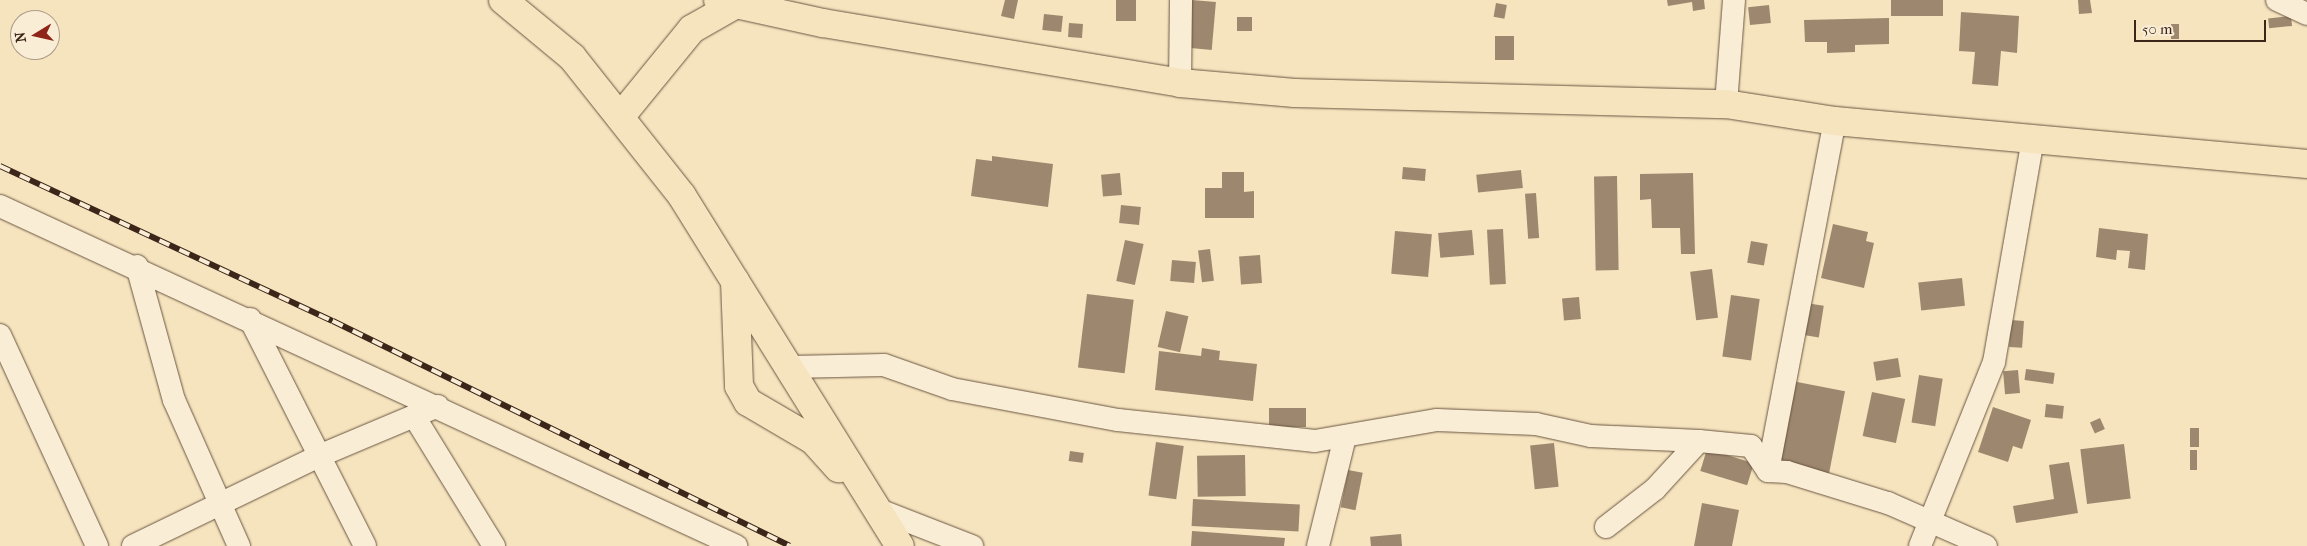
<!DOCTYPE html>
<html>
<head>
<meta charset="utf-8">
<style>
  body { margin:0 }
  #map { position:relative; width:2307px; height:546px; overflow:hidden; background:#f6e4be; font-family:"IM FELL French Canon",serif }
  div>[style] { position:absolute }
  .building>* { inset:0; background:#9d886f; transform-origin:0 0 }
  .roads { filter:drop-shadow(0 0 1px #6a5542) drop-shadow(0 0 1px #6a5542) }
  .minor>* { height:22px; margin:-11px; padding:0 11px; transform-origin:11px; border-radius:11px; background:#f9edd5 }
  .major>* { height:28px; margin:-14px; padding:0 14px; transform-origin:14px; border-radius:14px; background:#f6e4be }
  .highway>* { height:28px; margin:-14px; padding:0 14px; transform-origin:14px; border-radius:14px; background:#f6e4be }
  .rail>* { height:5.5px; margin-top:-2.75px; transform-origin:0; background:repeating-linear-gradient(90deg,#f9edd5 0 11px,#3c2519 0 22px); box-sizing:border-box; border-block:1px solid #3c2519 }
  span { translate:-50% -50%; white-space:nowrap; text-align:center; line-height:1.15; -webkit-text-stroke:4px #f9edd5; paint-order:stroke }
  .north { position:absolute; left:10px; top:10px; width:50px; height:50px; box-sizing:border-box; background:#f9edd5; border:1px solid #ad9d8a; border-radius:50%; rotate:261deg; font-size:14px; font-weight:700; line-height:20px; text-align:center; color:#3c2519 }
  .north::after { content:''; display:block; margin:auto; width:18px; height:22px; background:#8f2418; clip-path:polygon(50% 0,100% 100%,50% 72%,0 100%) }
  .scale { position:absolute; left:2134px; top:20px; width:132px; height:22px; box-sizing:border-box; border:2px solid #3c2519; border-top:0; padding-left:6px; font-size:15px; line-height:18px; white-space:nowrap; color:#3c2519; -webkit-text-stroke:4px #f9edd5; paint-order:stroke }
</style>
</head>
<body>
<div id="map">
  <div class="building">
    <div style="clip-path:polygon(1005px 0,1018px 0,1014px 19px,1001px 16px)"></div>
    <div style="left:1116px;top:0;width:20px;height:21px"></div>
    <div style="left:1192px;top:0;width:24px;height:48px;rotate:5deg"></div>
    <div style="clip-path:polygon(1667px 0,1704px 0,1705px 9px,1693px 11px,1692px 2px,1668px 6px)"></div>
    <div style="left:1891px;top:0;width:52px;height:16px"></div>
    <div style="clip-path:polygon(2078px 0,2090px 0,2092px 13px,2079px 14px)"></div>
    <div style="left:1496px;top:3px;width:11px;height:14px;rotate:10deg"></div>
    <div style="left:1769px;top:5px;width:18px;height:21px;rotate:84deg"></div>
    <div style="clip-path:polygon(1961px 12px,2019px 16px,2017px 53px,2001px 51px,1998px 86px,1972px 84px,1975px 52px,1959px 51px)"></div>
    <div style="left:1044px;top:14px;width:19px;height:16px;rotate:6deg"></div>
    <div style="left:2291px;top:16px;width:10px;height:23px;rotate:84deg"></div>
    <div style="left:1237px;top:17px;width:15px;height:14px"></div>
    <div style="clip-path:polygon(1889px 18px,1889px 44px,1855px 45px,1855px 52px,1827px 53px,1827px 42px,1805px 42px,1804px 20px)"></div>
    <div style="left:1069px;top:23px;width:14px;height:14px;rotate:4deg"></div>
    <div style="left:2171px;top:24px;width:8px;height:15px"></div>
    <div style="left:1495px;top:36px;width:19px;height:24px"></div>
    <div style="clip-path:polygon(992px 156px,1053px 164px,1048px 207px,971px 196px,976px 159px,992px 161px)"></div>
    <div style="left:1403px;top:167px;width:23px;height:12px;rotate:5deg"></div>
    <div style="left:1521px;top:170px;width:18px;height:45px;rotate:84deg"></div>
    <div style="clip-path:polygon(1222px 172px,1244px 172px,1244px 192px,1254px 191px,1254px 218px,1205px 218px,1205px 188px,1222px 188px)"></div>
    <div style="left:1120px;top:173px;width:22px;height:19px;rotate:85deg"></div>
    <div style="clip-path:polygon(1693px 173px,1695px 254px,1681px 254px,1680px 228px,1652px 228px,1651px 199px,1640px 200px,1640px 174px)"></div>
    <div style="left:1617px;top:176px;width:94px;height:23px;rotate:89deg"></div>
    <div style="left:1536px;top:193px;width:45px;height:11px;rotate:86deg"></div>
    <div style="left:1121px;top:205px;width:20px;height:18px;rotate:6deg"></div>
    <div style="clip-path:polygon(1833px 224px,1868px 232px,1866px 241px,1874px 243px,1864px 288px,1821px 278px)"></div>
    <div style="clip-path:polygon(2099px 228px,2148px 234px,2145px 270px,2128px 268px,2130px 251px,2117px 250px,2116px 260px,2096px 257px)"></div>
    <div style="left:1503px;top:229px;width:55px;height:16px;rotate:87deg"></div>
    <div style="left:1472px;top:230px;width:25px;height:34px;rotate:85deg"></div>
    <div style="left:1395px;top:231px;width:37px;height:43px;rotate:5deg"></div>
    <div style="left:1125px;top:240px;width:19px;height:42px;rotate:12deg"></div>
    <div style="left:1751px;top:241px;width:17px;height:22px;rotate:10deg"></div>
    <div style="left:1210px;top:249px;width:32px;height:12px;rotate:83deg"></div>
    <div style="left:1260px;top:255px;width:28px;height:21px;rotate:86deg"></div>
    <div style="left:1172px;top:260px;width:24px;height:21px;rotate:5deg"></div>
    <div style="left:1712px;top:269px;width:49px;height:22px;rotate:83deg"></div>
    <div style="left:1962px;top:278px;width:28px;height:44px;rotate:84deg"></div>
    <div style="left:1087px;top:294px;width:47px;height:74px;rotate:7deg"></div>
    <div style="left:1731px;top:295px;width:29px;height:62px;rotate:8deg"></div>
    <div style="left:1579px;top:297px;width:22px;height:17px;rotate:85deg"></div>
    <div style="left:1806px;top:303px;width:18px;height:32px;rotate:9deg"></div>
    <div style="left:1166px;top:311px;width:23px;height:37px;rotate:13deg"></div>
    <div style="left:2011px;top:320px;width:13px;height:27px;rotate:4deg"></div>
    <div style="clip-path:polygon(1202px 348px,1220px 351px,1219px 360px,1257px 364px,1253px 401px,1155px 390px,1159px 351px,1201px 356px)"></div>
    <div style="left:1898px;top:358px;width:19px;height:25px;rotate:81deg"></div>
    <div style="left:2026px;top:369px;width:29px;height:11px;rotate:8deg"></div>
    <div style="left:2018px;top:370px;width:23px;height:15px;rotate:85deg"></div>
    <div style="left:1919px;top:375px;width:24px;height:48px;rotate:9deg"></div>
    <div style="left:1792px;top:381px;width:54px;height:85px;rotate:11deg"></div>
    <div style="left:1872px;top:392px;width:34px;height:45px;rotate:12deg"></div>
    <div style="left:2046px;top:404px;width:18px;height:13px;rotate:6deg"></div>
    <div style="clip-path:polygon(1993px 407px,2031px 420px,2022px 449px,2013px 446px,2008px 462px,1978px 452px)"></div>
    <div style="left:1306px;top:408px;width:19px;height:37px;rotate:90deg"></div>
    <div style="left:2100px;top:418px;width:12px;height:11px;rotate:66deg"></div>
    <div style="left:2190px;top:428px;width:9px;height:19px"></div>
    <div style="left:1156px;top:442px;width:28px;height:54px;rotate:8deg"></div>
    <div style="left:1554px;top:443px;width:44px;height:24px;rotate:84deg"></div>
    <div style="left:2124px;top:444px;width:55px;height:44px;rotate:83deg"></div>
    <div style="left:1707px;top:449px;width:49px;height:23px;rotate:17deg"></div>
    <div style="left:2197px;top:450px;width:20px;height:7px;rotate:90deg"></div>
    <div style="left:1070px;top:451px;width:14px;height:10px;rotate:8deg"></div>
    <div style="left:1245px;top:455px;width:41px;height:48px;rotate:89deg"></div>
    <div style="clip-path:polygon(2069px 462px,2078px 513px,2016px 523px,2013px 506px,2054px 499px,2049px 465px)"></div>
    <div style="left:1348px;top:470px;width:15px;height:38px;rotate:11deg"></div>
    <div style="left:1193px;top:499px;width:107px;height:27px;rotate:3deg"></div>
    <div style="clip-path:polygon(1702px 503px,1739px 510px,1732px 546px,1694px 546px)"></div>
    <div style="clip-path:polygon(1192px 531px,1285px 538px,1284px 546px,1191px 546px)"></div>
    <div style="left:1401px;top:534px;width:12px;height:31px;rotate:85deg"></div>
  </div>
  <div class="roads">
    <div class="minor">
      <div style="left:2277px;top:0;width:33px;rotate:25deg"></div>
      <div style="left:1180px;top:83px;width:83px;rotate:-89.3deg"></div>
      <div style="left:1726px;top:104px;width:104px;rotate:-85.6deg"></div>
      <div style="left:0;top:206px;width:811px;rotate:24.79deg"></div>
      <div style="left:137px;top:266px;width:139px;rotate:74.6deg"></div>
      <div style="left:174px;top:400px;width:160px;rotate:66deg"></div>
      <div style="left:250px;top:319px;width:254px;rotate:63.1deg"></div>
      <div style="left:0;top:335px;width:232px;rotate:65.3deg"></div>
      <div style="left:791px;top:367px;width:93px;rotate:-1.2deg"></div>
      <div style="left:884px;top:365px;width:72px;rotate:19.4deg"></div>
      <div style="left:952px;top:389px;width:169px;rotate:10.6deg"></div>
      <div style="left:1118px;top:420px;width:198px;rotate:6.1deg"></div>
      <div style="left:1315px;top:441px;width:124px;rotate:-9.8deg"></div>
      <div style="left:1437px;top:420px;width:99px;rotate:2.3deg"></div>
      <div style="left:1536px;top:424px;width:56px;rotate:12.3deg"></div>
      <div style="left:1591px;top:436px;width:108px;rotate:2.7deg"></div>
      <div style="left:414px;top:416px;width:153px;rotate:58.4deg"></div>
      <div style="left:1768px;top:471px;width:356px;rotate:-79.2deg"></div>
      <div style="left:879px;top:510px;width:100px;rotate:21.2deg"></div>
      <div style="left:1606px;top:527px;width:62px;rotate:-37.8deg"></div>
      <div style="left:1655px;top:489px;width:65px;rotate:-47.5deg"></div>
      <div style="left:1699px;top:441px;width:52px;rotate:5.5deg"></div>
      <div style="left:1751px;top:446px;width:30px;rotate:56deg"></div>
      <div style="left:1768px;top:471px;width:19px;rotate:3deg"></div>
      <div style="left:1787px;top:472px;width:106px;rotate:17.1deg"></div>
      <div style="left:1888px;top:503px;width:107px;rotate:23.7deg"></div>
      <div style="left:133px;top:546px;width:207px;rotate:-25.8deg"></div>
      <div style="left:319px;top:456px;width:129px;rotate:-22.8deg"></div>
      <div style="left:1318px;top:546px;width:112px;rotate:-76.1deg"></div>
      <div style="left:1920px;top:546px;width:198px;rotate:-68.1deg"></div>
      <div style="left:1994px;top:362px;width:227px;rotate:-80.1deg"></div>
    </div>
    <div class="major">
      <div style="left:718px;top:0;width:107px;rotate:12.4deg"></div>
      <div style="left:823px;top:23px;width:362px;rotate:9.5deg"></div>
      <div style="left:1180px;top:83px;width:115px;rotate:5deg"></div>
      <div style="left:1295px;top:93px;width:431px;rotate:1.5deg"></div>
      <div style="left:1726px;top:104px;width:110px;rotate:8.9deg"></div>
      <div style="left:1835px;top:121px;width:474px;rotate:5.2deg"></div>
    </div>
    <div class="highway">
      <div style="left:503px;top:0;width:89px;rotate:39.6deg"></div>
      <div style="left:572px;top:57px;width:177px;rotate:51.6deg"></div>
      <div style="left:682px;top:196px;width:412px;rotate:58.1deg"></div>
      <div style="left:621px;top:116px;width:112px;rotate:-50.8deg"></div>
      <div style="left:692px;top:29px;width:51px;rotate:-29.6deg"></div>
      <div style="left:735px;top:281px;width:105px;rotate:87.8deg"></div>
      <div style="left:739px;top:386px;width:18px;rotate:61deg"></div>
      <div style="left:748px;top:402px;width:75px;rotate:30.3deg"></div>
      <div style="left:813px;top:440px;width:38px;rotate:48deg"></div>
    </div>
  </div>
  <div class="rail">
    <div style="left:0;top:166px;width:367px;rotate:25deg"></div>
    <div style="left:333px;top:321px;width:509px;rotate:26.21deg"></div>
  </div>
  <div class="north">N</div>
  <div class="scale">50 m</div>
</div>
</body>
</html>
